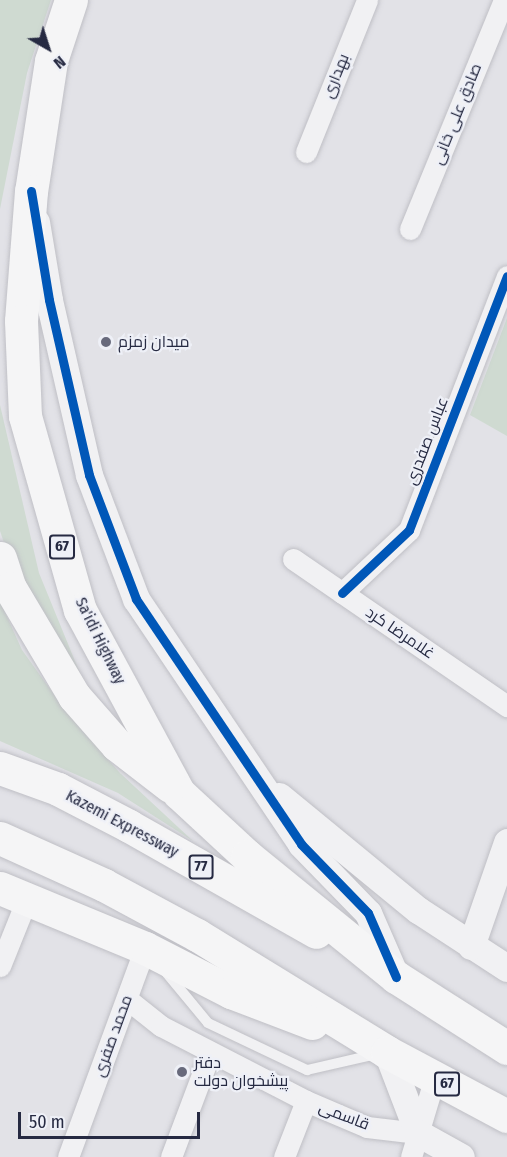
<!DOCTYPE html>
<html>
<head>
<meta charset="utf-8">
<style>
  body { margin:0 }
  #map { position:relative; width:507px; height:1157px; overflow:hidden; background:#e2e2e7; font-family:"Fira Sans Condensed",Cairo,sans-serif }
  div>[style] { position:absolute }
  .green>* { inset:0; background:#cfdad1 }
  .roads { filter:drop-shadow(0 0 2px #bfbfc5) drop-shadow(0 0 2px #bfbfc5) }
  .service>* { height:10px; margin:-5px; padding:0 5px; transform-origin:5px; border-radius:5px; background:#f1f1f3 }
  .minor>* { height:21px; margin:-10.5px; padding:0 10.5px; transform-origin:10.5px; border-radius:10.5px; background:#f1f1f3 }
  .tertiary>* { height:27px; margin:-13.5px; padding:0 13.5px; transform-origin:13.5px; border-radius:13.5px; background:#f1f1f3 }
  .trunk>* { height:33px; margin:-16.5px; padding:0 16.5px; transform-origin:16.5px; border-radius:16.5px; background:#f5f5f6 }
  .cycleway>* { height:9px; margin:-4.5px; padding:0 4.5px; transform-origin:4.5px; border-radius:4.5px; background:#0057b8 }
  .dots>* { width:16px; height:16px; translate:-50% -50%; box-sizing:border-box; border:3px solid #eef0f7; border-radius:50% }
  span { translate:-50% -50%; white-space:nowrap; text-align:center; line-height:1.15; -webkit-text-stroke:4.5px #eef0f7; paint-order:stroke }
  .shield-label span { padding:2px 4px; background:#eef0f7; border:2px solid; border-radius:4px; -webkit-text-stroke-width:0 }
  .shield-label { font-size:15px; color:#262a42; font-weight:700 }
  .street-label { font-size:16px; color:#262a42 }
  .poi-label { font-size:16px; color:#262a42 }
  .left { translate:0 -50%; text-align:left }
  .north { position:absolute; left:18px; top:18px; width:60px; height:60px; -webkit-text-stroke:4px #eef0f7; paint-order:stroke; rotate:141deg; font-size:16px; font-weight:700; line-height:24px; text-align:center; color:#262a42 }
  .north::after { content:''; display:block; margin:auto; width:21px; height:27px; background:#262a42; clip-path:polygon(50% 0,100% 100%,50% 72%,0 100%) }
  .scale { position:absolute; left:18px; top:1112px; width:182px; height:27px; box-sizing:border-box; border:3px solid #262a42; border-top:0; padding-left:8px; font-size:18px; line-height:21px; white-space:nowrap; color:#262a42; -webkit-text-stroke:4px #eef0f7; paint-order:stroke }
</style>
</head>
<body>
<div id="map">
  <div class="green">
    <div style="clip-path:polygon(0 0,51px 0,27px 73px,0 209px)"></div>
    <div style="clip-path:polygon(507px 318px,507px 436px,470px 415px)"></div>
    <div style="clip-path:polygon(0 405px,39px 573px,86px 688px,15px 575px,0 531px)"></div>
    <div style="clip-path:polygon(0 601px,22px 650px,68px 714px,120px 773px,193px 841px,118px 793px,0 741px)"></div>
  </div>
  <div class="roads">
    <div class="service">
      <div style="left:165px;top:971px;width:67px;rotate:50.4deg"></div>
      <div style="left:208px;top:1023px;width:110px;rotate:25.4deg"></div>
      <div style="left:307px;top:1070px;width:72px;rotate:-12.9deg"></div>
    </div>
    <div class="minor">
      <div style="left:306px;top:152px;width:164px;rotate:-68.1deg"></div>
      <div style="left:410px;top:229px;width:248px;rotate:-67.7deg"></div>
      <div style="left:293px;top:559px;width:260px;rotate:34.5deg"></div>
      <div style="left:342px;top:593px;width:92px;rotate:-43.2deg"></div>
      <div style="left:409px;top:530px;width:272px;rotate:-68.9deg"></div>
      <div style="left:0;top:966px;width:72px;rotate:-68.1deg"></div>
      <div style="left:127px;top:999px;width:43px;rotate:38.5deg"></div>
      <div style="left:161px;top:1026px;width:163px;rotate:27.3deg"></div>
      <div style="left:306px;top:1101px;width:66px;rotate:23.1deg"></div>
      <div style="left:367px;top:1127px;width:51px;rotate:6.7deg"></div>
      <div style="left:68px;top:1157px;width:223px;rotate:-69.8deg"></div>
      <div style="left:171px;top:1157px;width:111px;rotate:-69.4deg"></div>
      <div style="left:284px;top:1157px;width:60px;rotate:-68.6deg"></div>
      <div style="left:411px;top:1157px;width:84px;rotate:-73.3deg"></div>
    </div>
    <div class="tertiary">
      <div style="left:36px;top:222px;width:79px;rotate:80.5deg"></div>
      <div style="left:49px;top:300px;width:180px;rotate:77.1deg"></div>
      <div style="left:89px;top:475px;width:133px;rotate:69.2deg"></div>
      <div style="left:136px;top:599px;width:295px;rotate:56deg"></div>
      <div style="left:301px;top:844px;width:96px;rotate:45.8deg"></div>
      <div style="left:368px;top:913px;width:70px;rotate:66.4deg"></div>
      <div style="left:279px;top:796px;width:180px;rotate:39.4deg"></div>
      <div style="left:418px;top:910px;width:106px;rotate:33.1deg"></div>
      <div style="left:471px;top:946px;width:110px;rotate:-70.9deg"></div>
      <div style="left:387px;top:1052px;width:87px;rotate:69.1deg"></div>
      <div style="left:418px;top:1133px;width:49px;rotate:29.2deg"></div>
    </div>
    <div class="trunk">
      <div style="left:71px;top:0;width:64px;rotate:108.2deg"></div>
      <div style="left:51px;top:61px;width:132px;rotate:98.7deg"></div>
      <div style="left:31px;top:191px;width:130px;rotate:94.4deg"></div>
      <div style="left:21px;top:321px;width:95px;rotate:87.6deg"></div>
      <div style="left:25px;top:416px;width:202px;rotate:74.2deg"></div>
      <div style="left:80px;top:610px;width:208px;rotate:61.6deg"></div>
      <div style="left:179px;top:793px;width:93px;rotate:42.8deg"></div>
      <div style="left:247px;top:856px;width:192px;rotate:39.1deg"></div>
      <div style="left:396px;top:977px;width:132px;rotate:32.6deg"></div>
      <div style="left:0;top:558px;width:32px;rotate:72deg"></div>
      <div style="left:10px;top:588px;width:126px;rotate:59.3deg"></div>
      <div style="left:74px;top:696px;width:65px;rotate:48.7deg"></div>
      <div style="left:117px;top:745px;width:67px;rotate:37.7deg"></div>
      <div style="left:0;top:768px;width:62px;rotate:19.9deg"></div>
      <div style="left:58px;top:789px;width:80px;rotate:27.5deg"></div>
      <div style="left:129px;top:826px;width:215px;rotate:29.5deg"></div>
      <div style="left:0;top:838px;width:114px;rotate:24.3deg"></div>
      <div style="left:104px;top:885px;width:106px;rotate:28.3deg"></div>
      <div style="left:197px;top:935px;width:223px;rotate:31.6deg"></div>
      <div style="left:387px;top:1052px;width:136px;rotate:28.1deg"></div>
      <div style="left:0;top:888px;width:157px;rotate:22.5deg"></div>
      <div style="left:145px;top:948px;width:97px;rotate:27.1deg"></div>
      <div style="left:231px;top:992px;width:87px;rotate:20.9deg"></div>
    </div>
  </div>
  <div class="cycleway">
    <div style="left:31px;top:191px;width:110px;rotate:80.6deg"></div>
    <div style="left:49px;top:300px;width:180px;rotate:77.1deg"></div>
    <div style="left:89px;top:475px;width:133px;rotate:69.2deg"></div>
    <div style="left:136px;top:599px;width:295px;rotate:56deg"></div>
    <div style="left:301px;top:844px;width:96px;rotate:45.8deg"></div>
    <div style="left:368px;top:913px;width:70px;rotate:66.4deg"></div>
    <div style="left:342px;top:593px;width:92px;rotate:-43.2deg"></div>
    <div style="left:409px;top:530px;width:272px;rotate:-68.9deg"></div>
  </div>
  <div class="dots">
    <div style="left:106px;top:342px;background:#686a7c"></div>
    <div style="left:182px;top:1072px;background:#686a7c"></div>
  </div>
  <div class="shield-label">
    <span style="left:62px;top:547px">67</span>
    <span style="left:201px;top:867px">77</span>
    <span style="left:447px;top:1084px">67</span>
  </div>
  <div class="street-label">
    <span style="left:336px;top:76px;rotate:-68deg">بهداری</span>
    <span style="left:457px;top:114px;rotate:-68deg">صادق علی خانی</span>
    <span style="left:427px;top:441px;rotate:-69deg">عباس صفدری</span>
    <span style="left:400px;top:633px;rotate:34deg">غلامرضا کرد</span>
    <span style="left:100px;top:641px;rotate:64deg">Sa'idi Highway</span>
    <span style="left:122px;top:824px;rotate:28deg">Kazemi Expressway</span>
    <span style="left:113px;top:1036px;rotate:-70deg">محمد صفری</span>
    <span style="left:344px;top:1116px;rotate:21deg">قاسمی</span>
  </div>
  <div class="poi-label">
    <span class="left" style="left:118px;top:342px">میدان زمزم</span>
    <span class="left" style="left:194px;top:1072px">دفتر<br>پیشخوان دولت</span>
  </div>
  <div class="north">N</div>
  <div class="scale">50 m</div>
</div>
</body>
</html>
